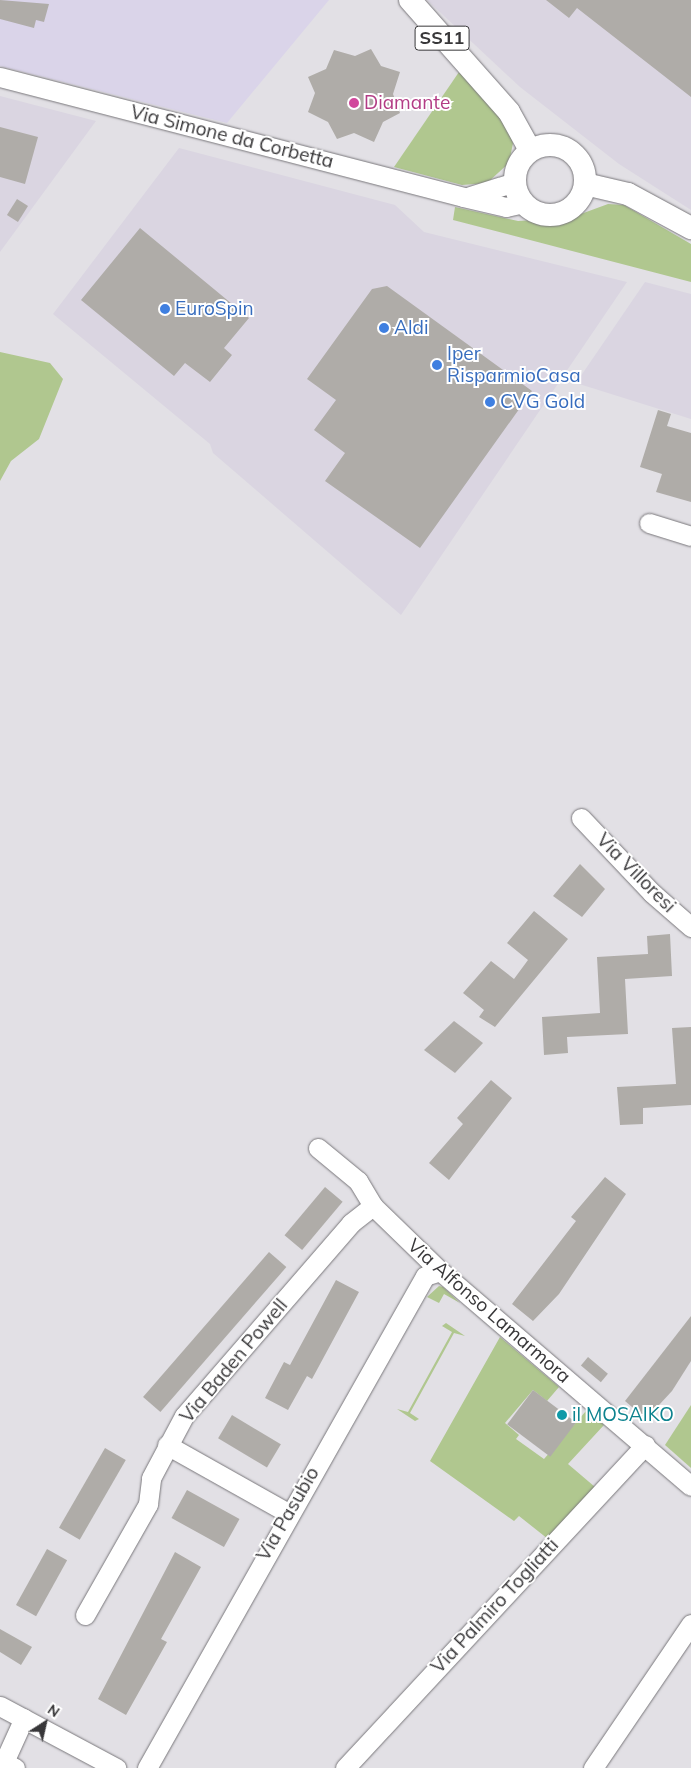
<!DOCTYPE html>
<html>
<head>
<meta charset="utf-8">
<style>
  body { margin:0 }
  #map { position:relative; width:691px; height:1768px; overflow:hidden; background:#e2e0e5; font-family:Mulish,sans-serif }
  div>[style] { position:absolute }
  .built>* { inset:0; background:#dad5e1 }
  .industrial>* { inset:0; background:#dad4e9 }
  .green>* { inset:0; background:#b0c78f }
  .building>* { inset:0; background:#afaca8; transform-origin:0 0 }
  .roads { filter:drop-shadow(0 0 1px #79777b) drop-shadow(0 0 1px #79777b) }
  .minor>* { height:19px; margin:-9.5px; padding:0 9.5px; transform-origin:9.5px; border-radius:9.5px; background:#fff }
  .major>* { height:22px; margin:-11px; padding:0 11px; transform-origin:11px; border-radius:11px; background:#fff }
  .major>.ring { margin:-11px; padding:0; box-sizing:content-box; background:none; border:22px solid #fff; border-radius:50% }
  .dots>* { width:14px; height:14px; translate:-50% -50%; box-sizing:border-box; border:2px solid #fff; border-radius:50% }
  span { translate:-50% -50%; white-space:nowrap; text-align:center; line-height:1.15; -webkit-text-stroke:4px #fff; paint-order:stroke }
  .shield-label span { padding:1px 4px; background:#fff; border:1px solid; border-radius:4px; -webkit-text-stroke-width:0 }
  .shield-label { font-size:18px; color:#383739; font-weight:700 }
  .hotel-label { font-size:19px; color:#b23c85 }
  .left { translate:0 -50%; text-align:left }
  .street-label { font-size:19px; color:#383739 }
  .shop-label { font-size:19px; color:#366cbe }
  .culture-label { font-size:19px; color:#0d838f }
  .north { position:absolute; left:20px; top:1698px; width:50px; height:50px; -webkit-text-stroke:4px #fff; paint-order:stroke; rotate:35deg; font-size:14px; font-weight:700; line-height:20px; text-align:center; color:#383739 }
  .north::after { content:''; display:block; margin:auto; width:18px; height:22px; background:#383739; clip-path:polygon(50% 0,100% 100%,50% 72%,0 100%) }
</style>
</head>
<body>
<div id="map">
  <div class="built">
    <div style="clip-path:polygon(427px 0,691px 0,691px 210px,619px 164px,520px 87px)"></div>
    <div style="clip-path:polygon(0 96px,96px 121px,0 252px)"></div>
    <div style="clip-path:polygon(179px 148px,395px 205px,424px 232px,627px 282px,401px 615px,213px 453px,210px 444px,53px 314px)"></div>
    <div style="clip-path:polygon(645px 282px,691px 294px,691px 419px,576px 383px)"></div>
  </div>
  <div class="industrial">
    <div style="clip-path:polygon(0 0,329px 0,227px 123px,0 66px)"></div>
  </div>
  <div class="green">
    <div style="clip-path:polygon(459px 72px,505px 119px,513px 143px,509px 163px,487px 183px,462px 185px,394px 167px)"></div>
    <div style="clip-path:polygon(608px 204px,624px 205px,691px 244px,691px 282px,453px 220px,455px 207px,518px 221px,570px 218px)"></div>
    <div style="clip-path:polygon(0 352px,50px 363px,63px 379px,39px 439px,11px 461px,0 481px)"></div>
    <div style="clip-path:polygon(439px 1286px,443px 1287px,460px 1303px,444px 1294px,439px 1303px,427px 1297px)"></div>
    <div style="clip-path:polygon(446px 1323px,465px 1336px,454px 1333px,410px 1413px,419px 1419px,415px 1421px,397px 1409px,408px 1412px,452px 1332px,442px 1326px)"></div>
    <div style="clip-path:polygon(500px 1337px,559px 1387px,547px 1401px,533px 1390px,505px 1423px,519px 1435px,516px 1439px,544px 1459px,586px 1411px,604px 1425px,568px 1464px,595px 1487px,548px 1539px,519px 1516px,514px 1521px,430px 1461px)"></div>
    <div style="clip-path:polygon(691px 1405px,691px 1468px,665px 1445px)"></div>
  </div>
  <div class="building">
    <div style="clip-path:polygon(0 0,49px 4px,44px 22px,36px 20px,34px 28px,0 19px)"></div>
    <div style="clip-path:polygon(546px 0,691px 0,691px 97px,577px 8px,569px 18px)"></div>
    <div style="clip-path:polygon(371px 49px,381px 66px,400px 72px,393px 94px,400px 113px,383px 122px,374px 142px,354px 133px,337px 139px,328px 122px,308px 112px,315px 93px,308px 77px,326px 69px,334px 50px,355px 56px)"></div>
    <div style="clip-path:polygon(0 127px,38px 137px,25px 184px,0 177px)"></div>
    <div style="left:17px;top:199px;width:13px;height:19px;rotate:32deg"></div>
    <div style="clip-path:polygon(140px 228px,249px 318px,224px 348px,232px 355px,210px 382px,185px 363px,174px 376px,81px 300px)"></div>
    <div style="clip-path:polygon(387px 286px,532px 391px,420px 548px,325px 481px,345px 453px,314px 430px,336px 400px,307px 379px,372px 289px)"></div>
    <div style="clip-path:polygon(658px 410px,671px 414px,667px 426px,691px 433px,691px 502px,656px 492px,662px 474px,640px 467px)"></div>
    <div style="clip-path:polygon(580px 864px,605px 889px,582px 917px,553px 896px)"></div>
    <div style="clip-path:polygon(534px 911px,568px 939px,495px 1027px,479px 1017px,484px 1010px,463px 993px,491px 961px,514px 979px,528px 960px,507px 943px)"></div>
    <div style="clip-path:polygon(670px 934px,672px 976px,625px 979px,628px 1034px,567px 1037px,568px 1053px,544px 1055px,542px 1017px,600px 1013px,597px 957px,648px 954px,647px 936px)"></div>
    <div style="clip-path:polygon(454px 1021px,483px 1043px,455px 1073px,424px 1050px)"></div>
    <div style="clip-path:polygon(691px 1027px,691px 1105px,643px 1108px,643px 1124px,620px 1125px,617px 1087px,676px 1084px,672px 1028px)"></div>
    <div style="clip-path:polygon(491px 1080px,512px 1098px,449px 1180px,429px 1163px,463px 1124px,457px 1118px)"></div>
    <div style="clip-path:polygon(605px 1177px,626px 1194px,559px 1294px,533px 1321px,512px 1304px,576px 1221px,571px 1217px)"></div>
    <div style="left:325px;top:1187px;width:23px;height:63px;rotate:40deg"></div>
    <div style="left:269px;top:1252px;width:23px;height:192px;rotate:41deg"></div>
    <div style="clip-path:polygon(336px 1280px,359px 1292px,312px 1379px,307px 1376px,288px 1410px,265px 1398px,284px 1362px,290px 1365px)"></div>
    <div style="clip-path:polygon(691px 1316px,691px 1361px,672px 1391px,646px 1419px,625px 1401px)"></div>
    <div style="left:588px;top:1357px;width:26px;height:11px;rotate:40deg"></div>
    <div style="left:533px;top:1390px;width:54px;height:43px;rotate:37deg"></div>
    <div style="left:232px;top:1415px;width:57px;height:27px;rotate:31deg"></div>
    <div style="left:105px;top:1448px;width:24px;height:92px;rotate:30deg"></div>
    <div style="left:187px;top:1490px;width:60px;height:32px;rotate:29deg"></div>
    <div style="left:47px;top:1549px;width:23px;height:64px;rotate:29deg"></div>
    <div style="clip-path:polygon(175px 1552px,201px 1567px,161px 1639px,167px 1642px,126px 1715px,98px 1699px)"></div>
    <div style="clip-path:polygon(0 1629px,32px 1647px,21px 1665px,0 1652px)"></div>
  </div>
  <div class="roads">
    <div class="minor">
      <div style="left:0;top:77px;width:478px;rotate:14.5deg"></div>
      <div style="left:463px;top:197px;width:44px;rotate:13.1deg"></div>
      <div style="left:506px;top:207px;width:17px;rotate:-13deg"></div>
      <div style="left:470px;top:196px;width:47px;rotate:-17.3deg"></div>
      <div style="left:649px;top:523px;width:44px;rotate:17.2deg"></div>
      <div style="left:581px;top:818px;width:103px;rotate:46.6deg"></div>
      <div style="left:652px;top:893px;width:52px;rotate:41.1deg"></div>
      <div style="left:318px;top:1148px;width:52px;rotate:39.5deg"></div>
      <div style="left:358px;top:1181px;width:29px;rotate:59deg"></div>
      <div style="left:373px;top:1206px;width:93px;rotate:44.1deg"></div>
      <div style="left:440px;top:1271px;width:330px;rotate:40.6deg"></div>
      <div style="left:167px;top:1445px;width:139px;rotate:29.3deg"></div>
      <div style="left:85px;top:1615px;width:128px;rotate:-60.4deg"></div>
      <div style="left:148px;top:1504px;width:26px;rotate:-83deg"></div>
      <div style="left:151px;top:1478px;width:70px;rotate:-62deg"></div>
      <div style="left:184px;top:1416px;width:255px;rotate:-49.1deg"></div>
      <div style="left:351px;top:1223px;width:28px;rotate:-38deg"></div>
      <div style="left:0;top:1706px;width:132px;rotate:28.1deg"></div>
      <div style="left:15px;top:1768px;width:13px;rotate:-151deg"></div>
      <div style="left:4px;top:1762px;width:48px;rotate:-65.6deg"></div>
      <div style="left:147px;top:1768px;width:565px;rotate:-60.53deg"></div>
      <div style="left:425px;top:1276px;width:16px;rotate:-18deg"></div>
      <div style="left:345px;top:1768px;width:441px;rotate:-47.1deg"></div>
      <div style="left:593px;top:1768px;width:174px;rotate:-55.8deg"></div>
    </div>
    <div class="major">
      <div style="left:410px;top:0;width:149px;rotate:48.5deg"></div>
      <div style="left:509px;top:112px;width:43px;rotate:61.1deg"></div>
      <div class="ring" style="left:515px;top:145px;width:48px;height:48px"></div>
      <div style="left:585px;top:184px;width:44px;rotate:13.1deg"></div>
      <div style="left:628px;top:194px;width:72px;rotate:28.4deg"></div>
    </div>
  </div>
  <div class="dots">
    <div style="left:354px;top:103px;background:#d1479c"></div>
    <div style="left:165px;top:309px;background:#3f7fe0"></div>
    <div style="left:384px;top:328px;background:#3f7fe0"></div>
    <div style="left:437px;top:365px;background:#3f7fe0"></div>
    <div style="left:490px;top:402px;background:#3f7fe0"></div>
    <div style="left:562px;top:1415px;background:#0f9aa8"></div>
  </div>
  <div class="shield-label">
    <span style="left:442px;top:38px">SS11</span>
  </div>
  <div class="hotel-label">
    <span class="left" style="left:364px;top:103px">Diamante</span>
  </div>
  <div class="street-label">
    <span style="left:232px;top:137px;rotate:14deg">Via Simone da Corbetta</span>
    <span style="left:636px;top:873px;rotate:45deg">Via Villoresi</span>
    <span style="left:489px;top:1311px;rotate:41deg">Via Alfonso Lamarmora</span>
    <span style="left:234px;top:1361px;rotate:-50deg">Via Baden Powell</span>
    <span style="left:288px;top:1514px;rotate:-60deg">Via Pasubio</span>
    <span style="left:495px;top:1606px;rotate:-47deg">Via Palmiro Togliatti</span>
  </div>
  <div class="shop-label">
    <span class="left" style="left:175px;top:309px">EuroSpin</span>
    <span class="left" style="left:394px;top:328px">Aldi</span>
    <span class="left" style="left:447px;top:365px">Iper<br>RisparmioCasa</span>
    <span class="left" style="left:500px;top:402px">CVG Gold</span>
  </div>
  <div class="culture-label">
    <span class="left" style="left:572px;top:1415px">il MOSAIKO</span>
  </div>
  <div class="north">N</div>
</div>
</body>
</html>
